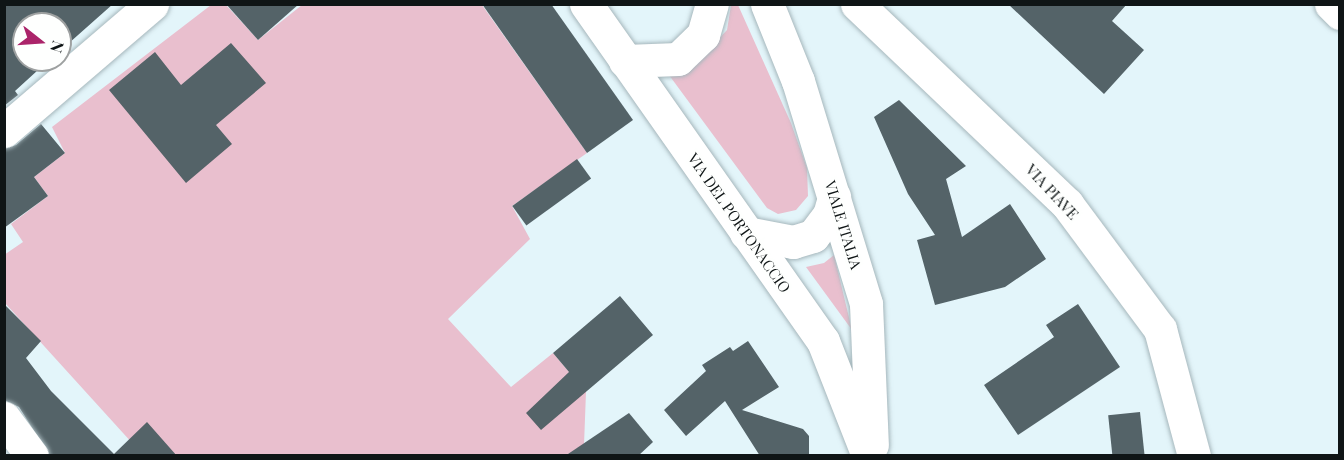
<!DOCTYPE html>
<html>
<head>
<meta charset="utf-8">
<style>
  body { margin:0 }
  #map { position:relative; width:1344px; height:460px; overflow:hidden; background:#e3f5fa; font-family:"Playfair Display",serif }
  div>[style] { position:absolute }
  .green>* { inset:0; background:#e9bfce }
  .building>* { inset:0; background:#546368; transform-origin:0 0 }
  .roads { filter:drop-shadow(0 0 2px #a6b7bc) drop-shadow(0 0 2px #a6b7bc) }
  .street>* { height:33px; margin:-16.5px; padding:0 16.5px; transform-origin:16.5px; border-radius:16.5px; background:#fff }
  .primary>* { height:33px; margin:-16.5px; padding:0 16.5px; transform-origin:16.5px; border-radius:16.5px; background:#fff }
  span { translate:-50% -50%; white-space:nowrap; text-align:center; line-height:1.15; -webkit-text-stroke:6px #fefffe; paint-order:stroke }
  .street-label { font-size:15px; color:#0f1516 }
  .frame { position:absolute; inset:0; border:6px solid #0f1516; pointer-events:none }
  .north { position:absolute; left:12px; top:12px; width:60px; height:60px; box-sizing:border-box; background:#fefffe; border:2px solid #9ea1a1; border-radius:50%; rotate:107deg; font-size:16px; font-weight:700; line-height:24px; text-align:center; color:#0f1516 }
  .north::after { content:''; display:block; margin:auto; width:21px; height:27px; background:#ab246a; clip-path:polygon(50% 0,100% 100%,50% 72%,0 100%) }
</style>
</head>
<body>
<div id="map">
  <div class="green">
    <div style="clip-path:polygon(211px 5px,226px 5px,258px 40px,302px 5px,482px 5px,587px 153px,512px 206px,530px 239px,448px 319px,511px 387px,553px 353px,586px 392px,584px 445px,593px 455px,143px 455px,5px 303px,4px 255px,23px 242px,11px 224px,48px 196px,34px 177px,65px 153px,52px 127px)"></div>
    <div style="clip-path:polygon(731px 5px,738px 5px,791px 123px,807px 168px,808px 196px,796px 210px,778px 214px,767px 208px,669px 75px,711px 47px,727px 30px)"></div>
    <div style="clip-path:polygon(834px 255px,852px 330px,806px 267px,824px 263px)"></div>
  </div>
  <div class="building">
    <div style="clip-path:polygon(4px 4px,113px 4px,60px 51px,60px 24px,24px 24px,24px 60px,49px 60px,15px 91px,18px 95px,4px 106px)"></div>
    <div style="clip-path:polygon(226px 4px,299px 4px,258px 40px)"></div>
    <div style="clip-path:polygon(482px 4px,551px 4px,633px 120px,587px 153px)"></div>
    <div style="clip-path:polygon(1008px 4px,1127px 4px,1112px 21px,1144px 50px,1104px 94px)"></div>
    <div style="clip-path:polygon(231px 43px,266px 83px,216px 125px,232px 144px,186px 183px,109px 90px,155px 52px,181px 85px)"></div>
    <div style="clip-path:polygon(899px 100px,966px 166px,946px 179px,962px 237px,1010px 204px,1046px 259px,1005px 287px,935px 305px,917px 240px,935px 235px,908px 194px,874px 117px)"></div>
    <div style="clip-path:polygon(41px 124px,65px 153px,34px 177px,48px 196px,4px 228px,4px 149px,16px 145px)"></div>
    <div style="left:577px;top:159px;width:24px;height:80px;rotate:54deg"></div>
    <div style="clip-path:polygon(620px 296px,653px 335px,541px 430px,526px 413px,569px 372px,553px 353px)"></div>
    <div style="clip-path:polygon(4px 304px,41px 341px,26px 358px,51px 391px,114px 454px,147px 422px,177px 456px,50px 456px,19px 407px,4px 400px)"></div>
    <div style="clip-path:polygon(1078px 304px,1120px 367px,1018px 435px,984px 385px,1054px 337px,1046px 325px)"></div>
    <div style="clip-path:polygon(748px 341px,779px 387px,742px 410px,803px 429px,809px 436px,809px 456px,760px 456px,725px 401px,686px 436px,664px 410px,706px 371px,702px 365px,730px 347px,733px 351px)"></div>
    <div style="left:1140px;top:412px;width:44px;height:32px;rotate:84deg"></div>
    <div style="clip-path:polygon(629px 413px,653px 442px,638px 456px,565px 456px)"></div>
  </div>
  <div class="roads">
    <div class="street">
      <div style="left:857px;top:4px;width:290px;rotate:43.6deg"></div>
      <div style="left:1067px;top:204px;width:156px;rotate:53.4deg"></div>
      <div style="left:1160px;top:329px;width:131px;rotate:75deg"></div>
      <div style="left:1331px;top:4px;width:13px;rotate:45deg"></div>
      <div style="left:4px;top:131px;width:195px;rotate:-40.6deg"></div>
      <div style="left:4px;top:418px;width:47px;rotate:53.6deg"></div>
    </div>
    <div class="primary">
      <div style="left:586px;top:4px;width:412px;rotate:54.9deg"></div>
      <div style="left:823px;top:341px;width:123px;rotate:68.6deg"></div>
      <div style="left:767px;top:4px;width:83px;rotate:68.1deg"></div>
      <div style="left:798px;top:81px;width:233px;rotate:73deg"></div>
      <div style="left:866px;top:304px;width:141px;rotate:87.6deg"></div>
      <div style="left:625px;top:61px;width:53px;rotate:-2.2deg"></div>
      <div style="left:678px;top:59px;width:35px;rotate:-44deg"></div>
      <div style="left:703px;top:35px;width:32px;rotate:-74deg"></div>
      <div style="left:746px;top:233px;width:48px;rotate:10.8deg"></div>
      <div style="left:793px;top:242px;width:21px;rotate:-17deg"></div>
      <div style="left:813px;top:236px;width:26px;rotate:-53deg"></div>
      <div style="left:829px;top:215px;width:19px;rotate:-74deg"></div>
    </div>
  </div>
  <div class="street-label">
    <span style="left:1052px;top:192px;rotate:47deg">VIA PIAVE</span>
    <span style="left:739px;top:223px;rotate:55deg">VIA DEL PORTONACCIO</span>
    <span style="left:843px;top:225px;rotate:73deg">VIALE ITALIA</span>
  </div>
  <div class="frame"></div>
  <div class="north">N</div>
</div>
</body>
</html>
